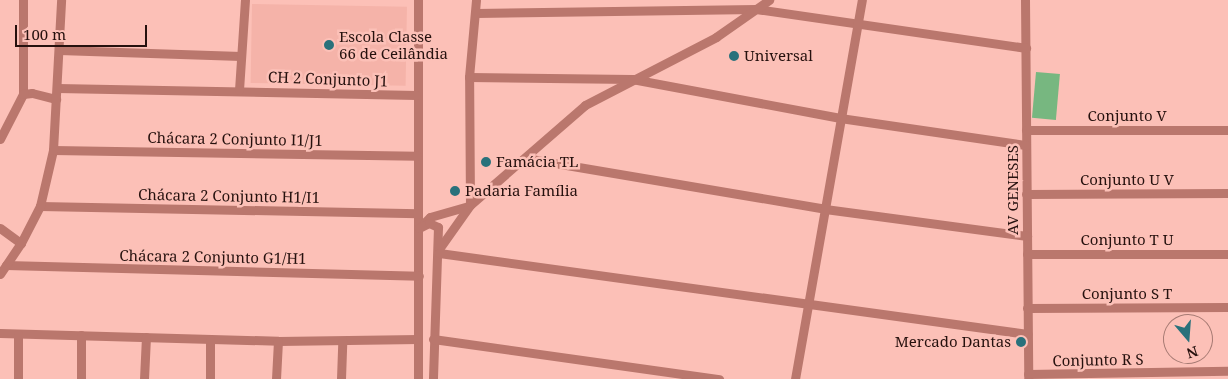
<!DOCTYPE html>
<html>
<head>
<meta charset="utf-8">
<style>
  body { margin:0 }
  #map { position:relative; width:1228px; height:379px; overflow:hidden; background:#fcc0b7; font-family:"Noto Serif",serif }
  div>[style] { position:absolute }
  .built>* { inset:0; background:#f5b3a9; transform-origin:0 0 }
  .green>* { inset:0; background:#77b780; transform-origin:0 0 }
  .minor>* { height:9px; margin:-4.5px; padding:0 4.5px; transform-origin:4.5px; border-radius:4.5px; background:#ba776d }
  .dots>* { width:14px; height:14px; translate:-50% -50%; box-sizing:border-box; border:2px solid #fcc0b7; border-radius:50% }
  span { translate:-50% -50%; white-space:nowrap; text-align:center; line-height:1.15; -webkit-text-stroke:5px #fcc0b7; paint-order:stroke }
  .poi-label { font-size:15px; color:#26110e }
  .left { translate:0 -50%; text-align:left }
  .right { translate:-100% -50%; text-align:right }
  .street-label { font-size:15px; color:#26110e }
  .north { position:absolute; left:1163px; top:314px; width:50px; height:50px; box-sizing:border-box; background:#fcc0b7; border:1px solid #a67a73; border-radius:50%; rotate:162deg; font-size:14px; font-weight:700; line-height:20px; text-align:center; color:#26110e }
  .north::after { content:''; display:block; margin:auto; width:18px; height:22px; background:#29717b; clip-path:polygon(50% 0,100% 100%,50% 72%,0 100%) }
  .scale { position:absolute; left:15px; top:25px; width:132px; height:22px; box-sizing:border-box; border:2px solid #26110e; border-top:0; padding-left:6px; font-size:15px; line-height:18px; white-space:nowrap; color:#26110e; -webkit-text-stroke:4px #fcc0b7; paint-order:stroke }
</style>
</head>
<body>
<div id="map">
  <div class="built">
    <div style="left:252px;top:4px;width:155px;height:79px;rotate:1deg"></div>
  </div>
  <div class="green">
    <div style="left:1036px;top:72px;width:24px;height:46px;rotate:5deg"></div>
  </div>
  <div class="minor">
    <div style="left:418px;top:0;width:379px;rotate:90deg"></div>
    <div style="left:1025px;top:0;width:379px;rotate:89.5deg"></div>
    <div style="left:476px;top:13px;width:280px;rotate:-0.8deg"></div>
    <div style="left:756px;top:9px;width:273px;rotate:8.2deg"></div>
    <div style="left:59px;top:50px;width:182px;rotate:1.9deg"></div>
    <div style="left:469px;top:77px;width:163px;rotate:0.7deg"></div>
    <div style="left:632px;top:79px;width:212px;rotate:10.6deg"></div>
    <div style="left:840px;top:118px;width:188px;rotate:8.3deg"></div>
    <div style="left:57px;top:88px;width:359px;rotate:1.1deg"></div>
    <div style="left:239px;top:90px;width:90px;rotate:-86.2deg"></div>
    <div style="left:23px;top:94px;width:94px;rotate:-90deg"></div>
    <div style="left:1026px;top:130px;width:202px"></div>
    <div style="left:0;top:139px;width:51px;rotate:-62.9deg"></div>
    <div style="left:23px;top:94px;width:9px;rotate:-6deg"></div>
    <div style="left:32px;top:93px;width:25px;rotate:14deg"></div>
    <div style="left:53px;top:150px;width:364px;rotate:0.9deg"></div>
    <div style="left:525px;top:158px;width:304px;rotate:9.6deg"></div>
    <div style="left:825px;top:209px;width:204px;rotate:7.6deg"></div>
    <div style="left:1026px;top:194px;width:202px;rotate:-0.3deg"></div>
    <div style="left:470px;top:205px;width:128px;rotate:-90.4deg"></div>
    <div style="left:469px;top:77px;width:77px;rotate:-84.8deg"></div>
    <div style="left:40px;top:206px;width:378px;rotate:1.1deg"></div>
    <div style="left:423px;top:224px;width:10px;rotate:-45deg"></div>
    <div style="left:430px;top:217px;width:40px;rotate:-16deg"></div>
    <div style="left:0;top:228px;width:26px;rotate:36deg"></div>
    <div style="left:419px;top:228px;width:11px;rotate:-27deg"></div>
    <div style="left:429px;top:223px;width:10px;rotate:24deg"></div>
    <div style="left:438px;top:227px;width:152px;rotate:91.9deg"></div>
    <div style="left:439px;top:249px;width:54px;rotate:-54.8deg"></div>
    <div style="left:470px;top:205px;width:152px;rotate:-41deg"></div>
    <div style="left:585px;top:105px;width:148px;rotate:-27.4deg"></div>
    <div style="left:716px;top:37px;width:65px;rotate:-34.9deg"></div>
    <div style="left:439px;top:253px;width:594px;rotate:7.84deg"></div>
    <div style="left:1027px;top:254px;width:201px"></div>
    <div style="left:6px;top:265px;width:413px;rotate:1.5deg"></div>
    <div style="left:0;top:274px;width:37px;rotate:-56deg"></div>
    <div style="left:21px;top:243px;width:42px;rotate:-62.8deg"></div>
    <div style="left:40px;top:206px;width:57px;rotate:-76.9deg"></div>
    <div style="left:53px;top:150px;width:150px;rotate:-86.9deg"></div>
    <div style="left:1027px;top:308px;width:201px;rotate:-0.3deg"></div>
    <div style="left:0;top:333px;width:278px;rotate:1.6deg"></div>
    <div style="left:278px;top:341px;width:140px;rotate:-0.8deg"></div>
    <div style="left:433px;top:339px;width:289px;rotate:8deg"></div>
    <div style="left:1028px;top:374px;width:200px;rotate:-0.9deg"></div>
    <div style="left:18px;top:379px;width:45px;rotate:-90deg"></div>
    <div style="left:81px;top:379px;width:44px;rotate:-90deg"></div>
    <div style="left:144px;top:379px;width:42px;rotate:-87.3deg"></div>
    <div style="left:210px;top:379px;width:40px;rotate:-90deg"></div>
    <div style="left:276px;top:379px;width:38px;rotate:-87deg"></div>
    <div style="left:341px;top:379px;width:38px;rotate:-88deg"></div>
    <div style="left:795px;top:379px;width:385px;rotate:-80deg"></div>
  </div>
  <div class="dots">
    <div style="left:329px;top:45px;background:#29717b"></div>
    <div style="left:734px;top:56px;background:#29717b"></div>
    <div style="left:486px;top:162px;background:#29717b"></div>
    <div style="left:455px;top:191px;background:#29717b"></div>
    <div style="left:1021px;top:342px;background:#29717b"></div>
  </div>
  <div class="poi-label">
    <span class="left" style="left:339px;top:45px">Escola Classe<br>66 de Ceilândia</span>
    <span class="left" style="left:744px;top:56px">Universal</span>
    <span class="left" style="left:496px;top:162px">Famácia TL</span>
    <span class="left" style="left:465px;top:191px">Padaria Família</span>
    <span class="right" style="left:1011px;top:342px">Mercado Dantas</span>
  </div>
  <div class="street-label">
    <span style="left:328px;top:79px;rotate:2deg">CH 2 Conjunto J1</span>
    <span style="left:1127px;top:116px">Conjunto V</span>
    <span style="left:235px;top:139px;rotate:1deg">Chácara 2 Conjunto I1/J1</span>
    <span style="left:1127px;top:180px">Conjunto U V</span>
    <span style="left:1013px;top:190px;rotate:-90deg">AV GENESES</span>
    <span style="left:229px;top:196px;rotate:1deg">Chácara 2 Conjunto H1/I1</span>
    <span style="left:1127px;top:240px">Conjunto T U</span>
    <span style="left:213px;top:257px;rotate:1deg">Chácara 2 Conjunto G1/H1</span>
    <span style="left:1127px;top:294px">Conjunto S T</span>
    <span style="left:1098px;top:360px;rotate:-1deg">Conjunto R S</span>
  </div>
  <div class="north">N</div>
  <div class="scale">100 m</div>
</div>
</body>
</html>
